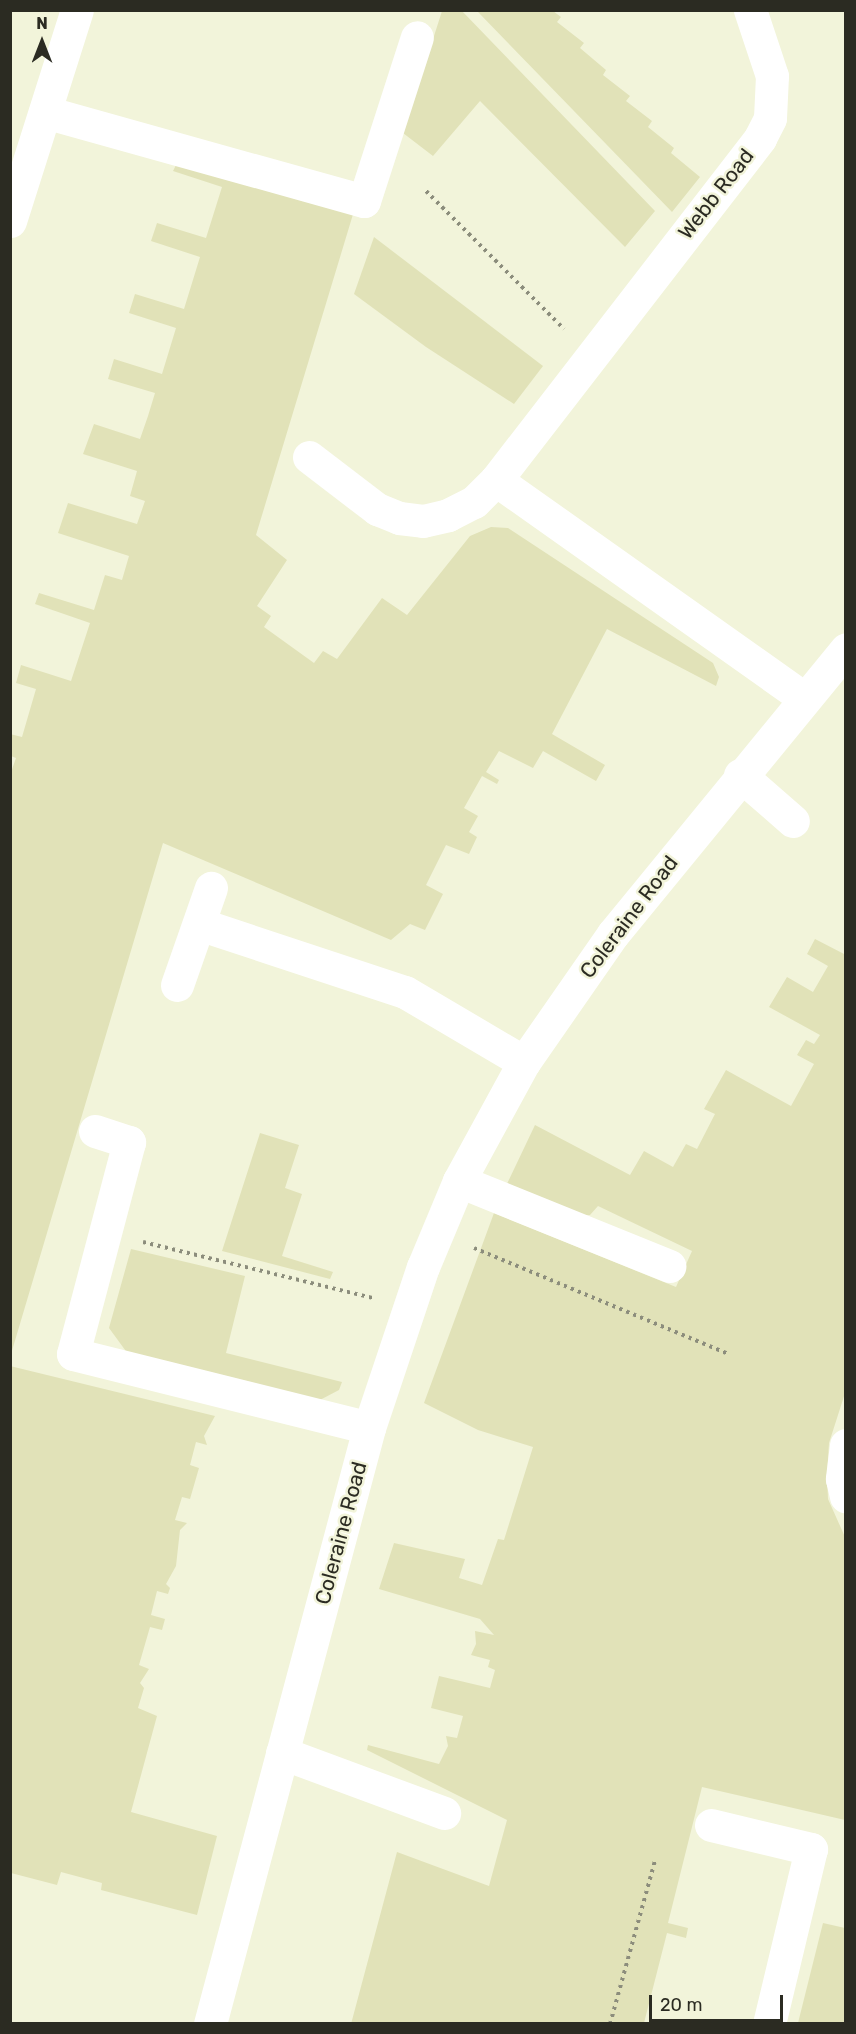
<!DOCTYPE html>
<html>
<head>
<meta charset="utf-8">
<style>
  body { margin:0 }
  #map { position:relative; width:856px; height:2034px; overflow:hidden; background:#f2f4da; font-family:Rubik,sans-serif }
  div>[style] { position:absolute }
  .green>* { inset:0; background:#e1e2b8 }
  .path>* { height:4px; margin-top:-2px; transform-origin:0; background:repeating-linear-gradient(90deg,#8c8d7c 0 3px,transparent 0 7.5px) }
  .minor>* { height:33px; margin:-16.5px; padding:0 16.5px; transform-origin:16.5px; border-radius:16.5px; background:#fff }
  span { translate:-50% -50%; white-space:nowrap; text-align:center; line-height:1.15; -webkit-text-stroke:5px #f2f4da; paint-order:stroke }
  .street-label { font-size:21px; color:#2b2b22 }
  .frame { position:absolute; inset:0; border:12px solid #2b2b22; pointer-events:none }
  .north { position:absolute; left:12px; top:12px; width:60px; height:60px; -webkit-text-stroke:4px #f2f4da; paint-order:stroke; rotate:0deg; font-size:16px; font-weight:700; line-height:24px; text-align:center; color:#2b2b22 }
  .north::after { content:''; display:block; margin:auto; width:21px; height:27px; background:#2b2b22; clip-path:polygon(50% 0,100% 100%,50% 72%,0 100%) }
  .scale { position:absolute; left:649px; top:1995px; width:134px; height:27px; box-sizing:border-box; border:3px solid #2b2b22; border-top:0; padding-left:8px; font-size:18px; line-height:21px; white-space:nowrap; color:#2b2b22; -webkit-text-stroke:4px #f2f4da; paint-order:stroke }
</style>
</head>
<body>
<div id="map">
  <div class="green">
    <div style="clip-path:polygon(442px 11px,462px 11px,655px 211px,625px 247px,480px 101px,433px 156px,403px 133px)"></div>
    <div style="clip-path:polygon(553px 11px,561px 17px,557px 22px,584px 43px,580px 48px,606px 70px,603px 75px,630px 96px,626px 101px,652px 121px,648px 127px,674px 148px,671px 153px,700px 177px,672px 212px,478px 12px)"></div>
    <div style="clip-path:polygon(176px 165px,354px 211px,256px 535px,287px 560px,257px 606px,271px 616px,264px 627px,314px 663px,323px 651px,337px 659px,382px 598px,407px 615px,470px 536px,491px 527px,508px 528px,713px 663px,719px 677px,716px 686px,607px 629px,552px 734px,605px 765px,596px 781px,543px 751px,533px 768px,499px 751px,486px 772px,499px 780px,497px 784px,482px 776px,464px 808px,478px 816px,469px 832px,477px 837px,469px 854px,446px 845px,426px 885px,443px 894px,425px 930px,410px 924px,391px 940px,163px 843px,11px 1354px,10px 775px,16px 758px,11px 756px,10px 734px,22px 737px,36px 689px,16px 683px,21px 665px,71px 681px,90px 623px,35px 604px,39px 593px,94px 610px,105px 575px,122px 580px,129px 556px,58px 533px,68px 503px,137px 524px,145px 501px,130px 496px,137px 471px,83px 454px,94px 424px,140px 439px,148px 416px,155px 393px,108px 379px,114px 359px,162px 374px,176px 328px,129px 313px,135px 294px,184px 309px,200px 257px,151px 241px,157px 223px,206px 238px,222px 187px,173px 171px)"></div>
    <div style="clip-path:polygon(374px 237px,543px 366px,514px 404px,426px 347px,354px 294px)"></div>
    <div style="clip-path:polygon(815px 939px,846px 955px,846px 1390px,829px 1443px,827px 1475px,828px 1499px,845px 1537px,845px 1820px,702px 1787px,668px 1923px,688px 1928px,686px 1938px,667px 1933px,644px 2023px,351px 2024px,397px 1852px,489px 1886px,507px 1820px,367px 1750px,368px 1745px,439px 1764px,448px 1746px,446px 1736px,457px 1738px,463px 1716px,431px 1708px,439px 1676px,490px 1688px,495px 1670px,488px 1667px,490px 1660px,471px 1655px,476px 1644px,475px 1631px,494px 1635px,480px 1619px,379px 1589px,394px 1543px,465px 1559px,459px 1578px,482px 1585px,498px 1539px,504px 1540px,533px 1447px,478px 1430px,424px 1403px,494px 1213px,676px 1287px,692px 1251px,598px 1206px,590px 1215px,576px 1216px,505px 1188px,535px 1125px,630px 1175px,644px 1151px,673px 1167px,686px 1144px,697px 1149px,715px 1114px,704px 1109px,726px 1070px,791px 1106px,814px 1064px,797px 1055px,806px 1040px,814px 1044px,820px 1035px,769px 1007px,787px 977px,813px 992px,828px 966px,807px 954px)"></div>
    <div style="clip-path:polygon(260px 1133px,299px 1145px,285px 1188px,302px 1194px,282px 1256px,333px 1272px,330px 1279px,222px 1251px)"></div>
    <div style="clip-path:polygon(131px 1249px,245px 1276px,226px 1353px,342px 1382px,339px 1390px,318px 1401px,128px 1354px,109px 1328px)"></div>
    <div style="clip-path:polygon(10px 1366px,215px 1416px,204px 1436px,207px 1445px,196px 1442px,190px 1465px,199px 1468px,190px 1499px,182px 1497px,175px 1520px,187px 1523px,180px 1530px,176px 1566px,166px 1584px,170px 1588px,168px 1594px,157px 1591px,151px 1615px,165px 1619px,162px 1630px,150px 1627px,139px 1665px,149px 1669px,140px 1683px,144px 1688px,138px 1708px,157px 1716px,131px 1812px,217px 1836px,197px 1915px,101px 1890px,102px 1883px,61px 1872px,57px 1885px,11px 1873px)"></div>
    <div style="clip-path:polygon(823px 1923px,845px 1928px,845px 2023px,798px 2023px)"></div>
  </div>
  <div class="path">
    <div style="left:426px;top:191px;width:195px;rotate:45deg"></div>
    <div style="left:143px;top:1242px;width:236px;rotate:13.7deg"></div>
    <div style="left:474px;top:1248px;width:276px;rotate:22.6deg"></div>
    <div style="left:610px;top:2024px;width:169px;rotate:-74.6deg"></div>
  </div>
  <div class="minor">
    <div style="left:45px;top:112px;width:331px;rotate:15.6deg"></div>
    <div style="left:364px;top:201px;width:172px;rotate:-72.1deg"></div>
    <div style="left:10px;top:221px;width:221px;rotate:-72.4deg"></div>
    <div style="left:309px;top:457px;width:86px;rotate:37.4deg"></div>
    <div style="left:377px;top:509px;width:24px;rotate:22deg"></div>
    <div style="left:399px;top:518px;width:24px;rotate:7deg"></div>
    <div style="left:423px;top:521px;width:26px;rotate:-13deg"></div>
    <div style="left:448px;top:515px;width:29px;rotate:-27deg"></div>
    <div style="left:474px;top:502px;width:31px;rotate:-45deg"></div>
    <div style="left:496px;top:480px;width:432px;rotate:-52.3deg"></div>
    <div style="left:760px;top:138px;width:22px;rotate:-63deg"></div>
    <div style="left:770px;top:118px;width:42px;rotate:-87.3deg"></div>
    <div style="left:772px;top:76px;width:70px;rotate:-108.4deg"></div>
    <div style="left:496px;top:480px;width:377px;rotate:35.3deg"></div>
    <div style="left:740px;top:775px;width:70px;rotate:41deg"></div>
    <div style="left:199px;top:924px;width:217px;rotate:18.3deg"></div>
    <div style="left:405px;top:992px;width:138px;rotate:30.5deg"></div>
    <div style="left:177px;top:985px;width:103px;rotate:-70.7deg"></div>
    <div style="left:95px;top:1131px;width:36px;rotate:18deg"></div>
    <div style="left:129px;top:1142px;width:219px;rotate:104.8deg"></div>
    <div style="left:73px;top:1354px;width:305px;rotate:14deg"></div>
    <div style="left:459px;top:1181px;width:227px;rotate:22deg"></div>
    <div style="left:846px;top:1445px;width:34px;rotate:97deg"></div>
    <div style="left:842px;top:1479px;width:18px;rotate:77deg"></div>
    <div style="left:282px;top:1753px;width:173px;rotate:20.3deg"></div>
    <div style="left:711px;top:1825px;width:103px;rotate:13.5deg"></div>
    <div style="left:811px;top:1849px;width:180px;rotate:103.5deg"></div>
    <div style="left:210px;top:2024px;width:617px;rotate:-75.06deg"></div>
    <div style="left:369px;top:1428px;width:170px;rotate:-71.5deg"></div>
    <div style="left:423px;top:1267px;width:93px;rotate:-67.3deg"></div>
    <div style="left:459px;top:1181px;width:136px;rotate:-61.4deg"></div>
    <div style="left:524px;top:1062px;width:156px;rotate:-55.2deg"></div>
    <div style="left:613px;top:934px;width:368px;rotate:-50.7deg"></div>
  </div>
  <div class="street-label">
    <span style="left:716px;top:194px;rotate:-52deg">Webb Road</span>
    <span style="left:629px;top:917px;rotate:-53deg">Coleraine Road</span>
    <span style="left:341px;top:1533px;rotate:-75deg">Coleraine Road</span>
  </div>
  <div class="frame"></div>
  <div class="north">N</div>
  <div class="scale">20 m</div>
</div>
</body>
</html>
